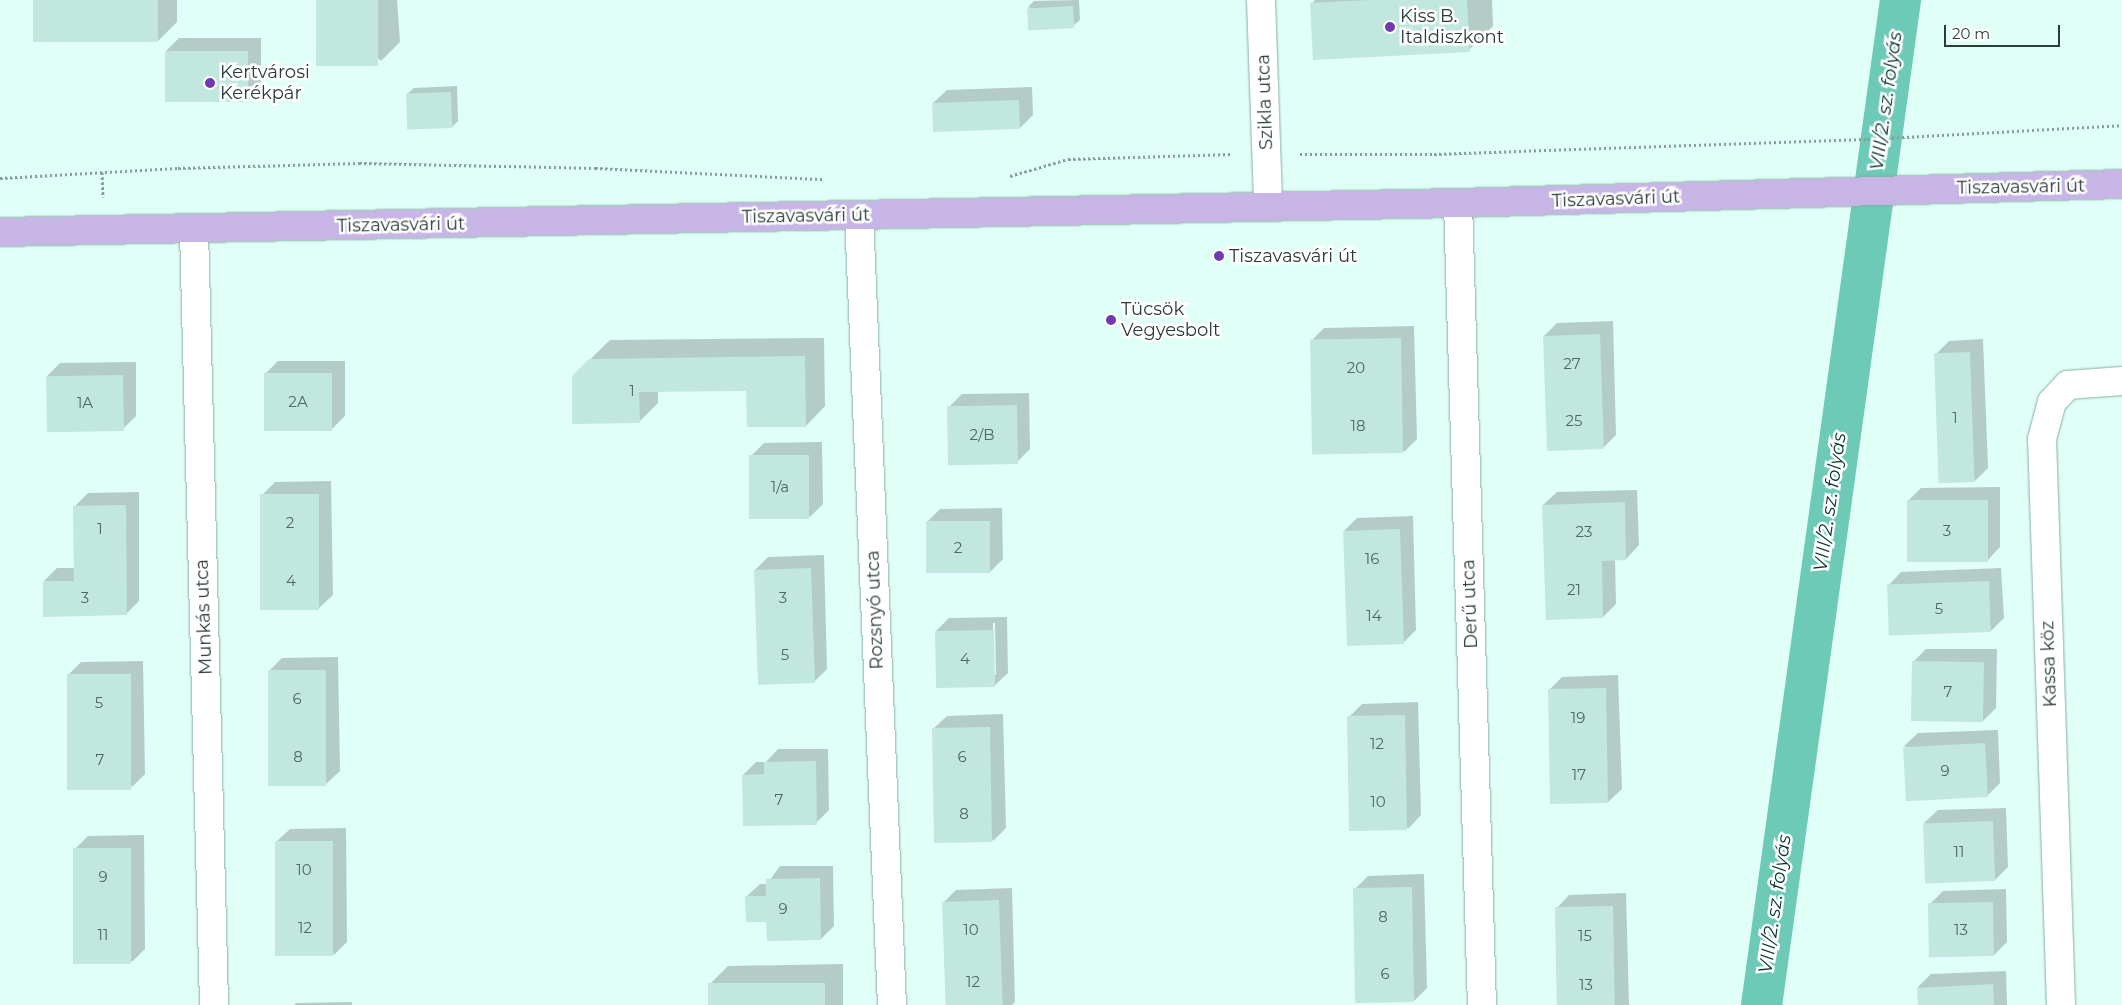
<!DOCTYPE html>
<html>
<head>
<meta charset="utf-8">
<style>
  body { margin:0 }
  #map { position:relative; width:2122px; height:1005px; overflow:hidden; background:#e0fff7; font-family:Montserrat,sans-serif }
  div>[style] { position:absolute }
  .shadow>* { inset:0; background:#0003 }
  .canal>* { height:41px; margin:-20.5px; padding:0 20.5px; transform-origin:20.5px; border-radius:20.5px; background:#6ccab7 }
  .building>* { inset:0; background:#c1e7de; transform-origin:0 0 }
  .path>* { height:3px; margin-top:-1.5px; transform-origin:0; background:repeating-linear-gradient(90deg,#879f99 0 2.5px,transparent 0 5px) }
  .roads { filter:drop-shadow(0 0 1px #89aea5) drop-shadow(0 0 1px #89aea5) }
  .minor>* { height:28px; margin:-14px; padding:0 14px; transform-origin:14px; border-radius:14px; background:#fff }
  .primary>* { height:28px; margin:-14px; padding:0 14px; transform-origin:14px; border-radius:14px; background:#c7b5e6 }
  .dots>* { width:14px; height:14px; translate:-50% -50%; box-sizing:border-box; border:2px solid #fff; border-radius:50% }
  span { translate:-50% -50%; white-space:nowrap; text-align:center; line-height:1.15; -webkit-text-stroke:5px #fff; paint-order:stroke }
  .number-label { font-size:15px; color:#516762 }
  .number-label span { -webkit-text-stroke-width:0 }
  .poi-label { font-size:18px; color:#2c3c38 }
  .left { translate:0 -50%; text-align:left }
  .street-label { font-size:18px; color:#2c3c38 }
  .water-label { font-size:19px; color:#06352d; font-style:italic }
  .scale { position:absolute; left:1944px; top:25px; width:116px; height:22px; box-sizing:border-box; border:2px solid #2c3c38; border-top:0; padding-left:6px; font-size:15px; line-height:18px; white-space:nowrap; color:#2c3c38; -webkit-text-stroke:4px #fff; paint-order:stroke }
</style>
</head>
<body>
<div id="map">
  <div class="shadow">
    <div style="clip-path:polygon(34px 0,177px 0,177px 22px,158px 41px)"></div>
    <div style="clip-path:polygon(317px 0,397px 0,400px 42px,381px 61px)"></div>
    <div style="clip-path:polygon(1079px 0,1080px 20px,1073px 26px,1028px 7px,1034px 1px)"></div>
    <div style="clip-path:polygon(1315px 0,1492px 0,1493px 26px,1469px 50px,1312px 4px)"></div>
    <div style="clip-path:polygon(179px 38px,261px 38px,261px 88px,247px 101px,166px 51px)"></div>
    <div style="clip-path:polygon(457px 86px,458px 121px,452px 127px,407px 94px,414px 88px)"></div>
    <div style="clip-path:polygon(1032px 87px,1033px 115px,1020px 128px,933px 103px,947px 90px)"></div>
    <div style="clip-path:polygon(1613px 321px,1616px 435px,1603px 448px,1544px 336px,1557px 323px)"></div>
    <div style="clip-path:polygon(1414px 326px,1417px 439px,1404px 452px,1311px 341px,1324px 328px)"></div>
    <div style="clip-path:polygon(824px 338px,825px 406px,806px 426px,747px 389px,658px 390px,658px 403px,639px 422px,573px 376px,610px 340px)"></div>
    <div style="clip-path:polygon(1983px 339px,1988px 468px,1975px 481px,1936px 354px,1949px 341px)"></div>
    <div style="clip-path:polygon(278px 361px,345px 361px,345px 416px,332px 429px,265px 374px)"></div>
    <div style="clip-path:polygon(136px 362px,136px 416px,123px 429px,47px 376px,60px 363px)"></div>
    <div style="clip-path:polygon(1029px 393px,1030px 449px,1017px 462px,949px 407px,962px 394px)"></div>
    <div style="clip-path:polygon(822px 442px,823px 504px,810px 517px,751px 456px,764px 443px)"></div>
    <div style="clip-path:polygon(331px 481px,333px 595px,319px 608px,262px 495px,275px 482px)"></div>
    <div style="clip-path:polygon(2000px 487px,2000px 547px,1987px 561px,1908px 501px,1921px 488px)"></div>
    <div style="clip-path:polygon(1637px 490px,1639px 545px,1626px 559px,1615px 559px,1616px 604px,1603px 617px,1543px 505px,1557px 492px)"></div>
    <div style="clip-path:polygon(139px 492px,139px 601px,126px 614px,44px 581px,57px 568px,75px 568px,75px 506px,88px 493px)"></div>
    <div style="clip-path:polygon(1002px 508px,1003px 559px,990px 572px,927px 522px,940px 509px)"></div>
    <div style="clip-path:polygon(1413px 516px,1416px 630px,1403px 643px,1344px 531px,1357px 518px)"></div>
    <div style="clip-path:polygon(824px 555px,827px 669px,814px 682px,755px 570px,768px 557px)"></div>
    <div style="clip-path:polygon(2001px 568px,2004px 618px,1991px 631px,1888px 586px,1901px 572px)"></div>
    <div style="clip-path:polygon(evenodd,1007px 617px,1008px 673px,994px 686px,936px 631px,949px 618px,1007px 617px,993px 623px,995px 623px,996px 675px,994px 675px,993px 623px)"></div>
    <div style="clip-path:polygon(1926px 649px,1997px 649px,1996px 708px,1983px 721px,1913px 662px)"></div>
    <div style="clip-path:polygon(338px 657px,340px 771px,326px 784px,269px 671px,282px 658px)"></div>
    <div style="clip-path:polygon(143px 661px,145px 774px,132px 787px,68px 675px,81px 662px)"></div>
    <div style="clip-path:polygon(1618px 675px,1622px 789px,1608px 802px,1549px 690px,1562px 677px)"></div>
    <div style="clip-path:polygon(1418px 702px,1421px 815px,1408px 829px,1349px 717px,1362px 704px)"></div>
    <div style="clip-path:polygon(1003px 714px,1006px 828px,993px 841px,933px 729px,947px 716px)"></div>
    <div style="clip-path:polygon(1998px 730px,2000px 783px,1987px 796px,1904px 746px,1918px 733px)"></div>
    <div style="clip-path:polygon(778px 749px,828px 749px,829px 810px,816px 823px,743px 775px,756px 762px,766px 762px)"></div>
    <div style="clip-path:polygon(2006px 808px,2008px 867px,1995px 880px,1924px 823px,1938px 810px)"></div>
    <div style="clip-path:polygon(346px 828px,347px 942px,334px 955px,276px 842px,290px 829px)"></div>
    <div style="clip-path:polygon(144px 835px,145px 949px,132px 962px,75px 849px,88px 836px)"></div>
    <div style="clip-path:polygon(780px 866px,833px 866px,834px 926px,821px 939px,768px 920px,746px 897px,760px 884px,767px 884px)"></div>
    <div style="clip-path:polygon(1424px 874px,1427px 988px,1414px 1001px,1355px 889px,1368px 876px)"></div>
    <div style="clip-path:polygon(1012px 888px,1015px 1002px,1012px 1005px,946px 1005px,943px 903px,956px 890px)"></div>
    <div style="clip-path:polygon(2006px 889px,2007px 942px,1994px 955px,1930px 904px,1943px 891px)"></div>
    <div style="clip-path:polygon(1626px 893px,1629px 1005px,1559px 1005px,1556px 909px,1569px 895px)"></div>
    <div style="clip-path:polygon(843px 964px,843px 1005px,709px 1005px,709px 985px,728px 966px)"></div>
    <div style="clip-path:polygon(2006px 971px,2007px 1005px,1918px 1005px,1918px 987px,1931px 974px)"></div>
    <div style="clip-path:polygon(352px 1002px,352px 1005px,294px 1005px,296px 1003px)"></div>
  </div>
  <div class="canal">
    <div style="left:1761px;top:1005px;width:1015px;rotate:-82.13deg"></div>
  </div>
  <div class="building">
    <div style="left:33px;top:0;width:125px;height:42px"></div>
    <div style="left:316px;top:0;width:62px;height:66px"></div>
    <div style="clip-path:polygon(1368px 0,1467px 0,1470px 52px,1313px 60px,1310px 3px)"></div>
    <div style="left:1073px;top:6px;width:22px;height:46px;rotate:87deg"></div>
    <div style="left:165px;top:51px;width:83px;height:51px"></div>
    <div style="left:451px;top:92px;width:36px;height:45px;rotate:88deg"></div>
    <div style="left:1019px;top:100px;width:29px;height:87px;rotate:88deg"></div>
    <div style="left:1600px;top:334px;width:115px;height:57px;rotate:88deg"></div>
    <div style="left:1401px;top:338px;width:115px;height:91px;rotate:89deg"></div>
    <div style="left:1970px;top:352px;width:130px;height:36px;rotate:88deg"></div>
    <div style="clip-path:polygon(805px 356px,806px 427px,747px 427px,746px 391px,639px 392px,640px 423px,572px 424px,572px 376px,589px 359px)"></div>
    <div style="left:332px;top:373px;width:58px;height:68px;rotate:90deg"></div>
    <div style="left:123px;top:375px;width:56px;height:77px;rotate:89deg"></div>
    <div style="left:1017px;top:405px;width:59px;height:70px;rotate:89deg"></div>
    <div style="left:749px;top:455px;width:60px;height:64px"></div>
    <div style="left:319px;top:494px;width:116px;height:59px;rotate:90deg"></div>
    <div style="left:1907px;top:500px;width:81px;height:62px"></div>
    <div style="clip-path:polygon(1625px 502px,1626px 560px,1602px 561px,1603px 618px,1546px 620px,1542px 505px)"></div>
    <div style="clip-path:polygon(126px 505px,127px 615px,43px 617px,43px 581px,74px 581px,73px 506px)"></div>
    <div style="left:990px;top:521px;width:52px;height:64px;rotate:90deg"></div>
    <div style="left:1400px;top:529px;width:115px;height:57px;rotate:88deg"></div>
    <div style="left:811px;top:568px;width:115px;height:57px;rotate:88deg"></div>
    <div style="left:1989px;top:581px;width:51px;height:102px;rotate:88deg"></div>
    <div style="left:994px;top:630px;width:57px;height:59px;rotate:89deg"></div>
    <div style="left:1912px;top:661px;width:72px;height:60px;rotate:1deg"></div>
    <div style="left:268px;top:670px;width:58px;height:116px"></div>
    <div style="left:67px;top:674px;width:64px;height:116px"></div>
    <div style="left:1606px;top:688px;width:115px;height:58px;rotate:89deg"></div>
    <div style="left:1405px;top:715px;width:115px;height:58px;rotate:89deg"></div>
    <div style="left:990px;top:727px;width:115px;height:58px;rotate:89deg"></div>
    <div style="left:1985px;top:743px;width:54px;height:82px;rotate:87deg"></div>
    <div style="clip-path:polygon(816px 761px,817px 825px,743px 826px,742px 775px,764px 774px,764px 762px)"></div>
    <div style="left:1993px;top:821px;width:60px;height:70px;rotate:88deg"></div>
    <div style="left:333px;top:841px;width:115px;height:58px;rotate:90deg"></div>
    <div style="left:131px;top:848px;width:116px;height:58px;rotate:90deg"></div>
    <div style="clip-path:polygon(820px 878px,821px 940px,767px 941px,766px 922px,746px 922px,745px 896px,766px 896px,766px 879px)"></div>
    <div style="left:1412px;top:887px;width:115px;height:59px;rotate:89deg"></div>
    <div style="left:999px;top:900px;width:105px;height:57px;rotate:88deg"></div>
    <div style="left:1993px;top:902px;width:54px;height:65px;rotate:89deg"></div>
    <div style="left:1613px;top:906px;width:99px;height:58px;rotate:89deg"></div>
    <div style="left:825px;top:983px;width:22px;height:117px;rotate:90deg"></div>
    <div style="left:1993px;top:984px;width:21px;height:76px;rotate:87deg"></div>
  </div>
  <div class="path">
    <div style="left:1300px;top:154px;width:134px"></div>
    <div style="left:1434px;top:154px;width:433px;rotate:-2deg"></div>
    <div style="left:1867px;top:139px;width:255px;rotate:-3.1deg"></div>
    <div style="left:102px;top:172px;width:25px;rotate:88deg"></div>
    <div style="left:1010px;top:176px;width:60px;rotate:-16.3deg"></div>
    <div style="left:1068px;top:159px;width:165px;rotate:-1.7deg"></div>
    <div style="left:0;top:178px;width:178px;rotate:-3.2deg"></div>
    <div style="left:178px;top:168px;width:181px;rotate:-1.6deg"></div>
    <div style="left:359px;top:163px;width:236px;rotate:1.2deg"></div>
    <div style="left:595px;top:168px;width:229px;rotate:2.8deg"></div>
  </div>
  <div class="roads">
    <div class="minor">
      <div style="left:1261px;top:0;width:205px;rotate:88deg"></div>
      <div style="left:1458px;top:203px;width:802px;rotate:88.29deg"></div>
      <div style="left:859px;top:215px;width:791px;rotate:87.61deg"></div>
      <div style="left:194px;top:230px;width:775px;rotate:88.52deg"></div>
      <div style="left:2061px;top:1005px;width:566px;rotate:-91.92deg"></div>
      <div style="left:2042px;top:439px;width:38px;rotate:-75deg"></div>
      <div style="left:2052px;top:402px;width:23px;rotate:-47deg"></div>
      <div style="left:2068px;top:385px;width:54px;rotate:-4.2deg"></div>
    </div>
    <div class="primary">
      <div style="left:0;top:232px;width:1458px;rotate:-1.14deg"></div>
      <div style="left:1458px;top:203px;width:664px;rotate:-1.64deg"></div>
    </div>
  </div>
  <div class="dots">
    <div style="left:1390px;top:27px;background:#6f3bb2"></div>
    <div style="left:210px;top:83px;background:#6f3bb2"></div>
    <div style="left:1219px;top:256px;background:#6f3bb2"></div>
    <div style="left:1111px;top:320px;background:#6f3bb2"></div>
  </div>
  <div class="number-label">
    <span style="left:1572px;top:364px">27</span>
    <span style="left:1356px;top:368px">20</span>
    <span style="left:632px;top:391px">1</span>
    <span style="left:298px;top:402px">2A</span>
    <span style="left:85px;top:403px">1A</span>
    <span style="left:1955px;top:418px">1</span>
    <span style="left:1574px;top:421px">25</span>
    <span style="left:1358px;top:426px">18</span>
    <span style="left:982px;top:435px">2/B</span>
    <span style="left:780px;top:487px">1/a</span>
    <span style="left:290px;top:523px">2</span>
    <span style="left:100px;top:529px">1</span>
    <span style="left:1947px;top:531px">3</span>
    <span style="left:1584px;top:532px">23</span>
    <span style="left:958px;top:548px">2</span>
    <span style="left:1372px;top:559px">16</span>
    <span style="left:291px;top:581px">4</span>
    <span style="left:1574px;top:590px">21</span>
    <span style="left:85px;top:598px">3</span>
    <span style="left:783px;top:598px">3</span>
    <span style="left:1939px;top:609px">5</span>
    <span style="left:1374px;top:616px">14</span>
    <span style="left:785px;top:655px">5</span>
    <span style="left:965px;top:659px">4</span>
    <span style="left:1948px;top:692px">7</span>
    <span style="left:297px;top:699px">6</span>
    <span style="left:99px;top:703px">5</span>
    <span style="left:1578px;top:718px">19</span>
    <span style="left:1377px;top:744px">12</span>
    <span style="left:298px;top:757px">8</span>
    <span style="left:962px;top:757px">6</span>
    <span style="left:100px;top:760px">7</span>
    <span style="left:1945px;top:771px">9</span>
    <span style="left:1579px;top:775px">17</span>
    <span style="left:779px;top:800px">7</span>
    <span style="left:1378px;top:802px">10</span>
    <span style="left:964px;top:814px">8</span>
    <span style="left:1959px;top:852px">11</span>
    <span style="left:304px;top:870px">10</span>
    <span style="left:103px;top:877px">9</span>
    <span style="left:783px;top:909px">9</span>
    <span style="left:1383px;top:917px">8</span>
    <span style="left:305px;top:928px">12</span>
    <span style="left:971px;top:930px">10</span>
    <span style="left:1961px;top:930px">13</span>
    <span style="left:103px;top:935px">11</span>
    <span style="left:1585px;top:936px">15</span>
    <span style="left:1385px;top:974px">6</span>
    <span style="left:973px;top:982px">12</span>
    <span style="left:1586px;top:985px">13</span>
  </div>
  <div class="poi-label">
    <span class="left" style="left:1400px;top:27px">Kiss B.<br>Italdiszkont</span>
    <span class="left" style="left:220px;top:83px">Kertvárosi<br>Kerékpár</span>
    <span class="left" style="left:1229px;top:256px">Tiszavasvári út</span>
    <span class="left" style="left:1121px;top:320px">Tücsök<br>Vegyesbolt</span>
  </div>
  <div class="street-label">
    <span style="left:1265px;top:102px;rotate:-92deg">Szikla utca</span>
    <span style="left:2021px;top:187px;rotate:-1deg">Tiszavasvári út</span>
    <span style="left:1616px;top:199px;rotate:-2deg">Tiszavasvári út</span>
    <span style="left:806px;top:216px;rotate:-1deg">Tiszavasvári út</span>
    <span style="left:401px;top:225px;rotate:-1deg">Tiszavasvári út</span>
    <span style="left:1470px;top:604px;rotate:-92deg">Derű utca</span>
    <span style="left:875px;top:610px;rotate:-92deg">Rozsnyó utca</span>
    <span style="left:204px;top:617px;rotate:-92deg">Munkás utca</span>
    <span style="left:2049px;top:664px;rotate:-92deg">Kassa köz</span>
  </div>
  <div class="water-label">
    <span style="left:1886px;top:101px;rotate:-82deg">VIII/2. sz. folyás</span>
    <span style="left:1830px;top:502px;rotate:-82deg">VIII/2. sz. folyás</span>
    <span style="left:1775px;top:904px;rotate:-82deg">VIII/2. sz. folyás</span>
  </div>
  <div class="scale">20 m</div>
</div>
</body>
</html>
